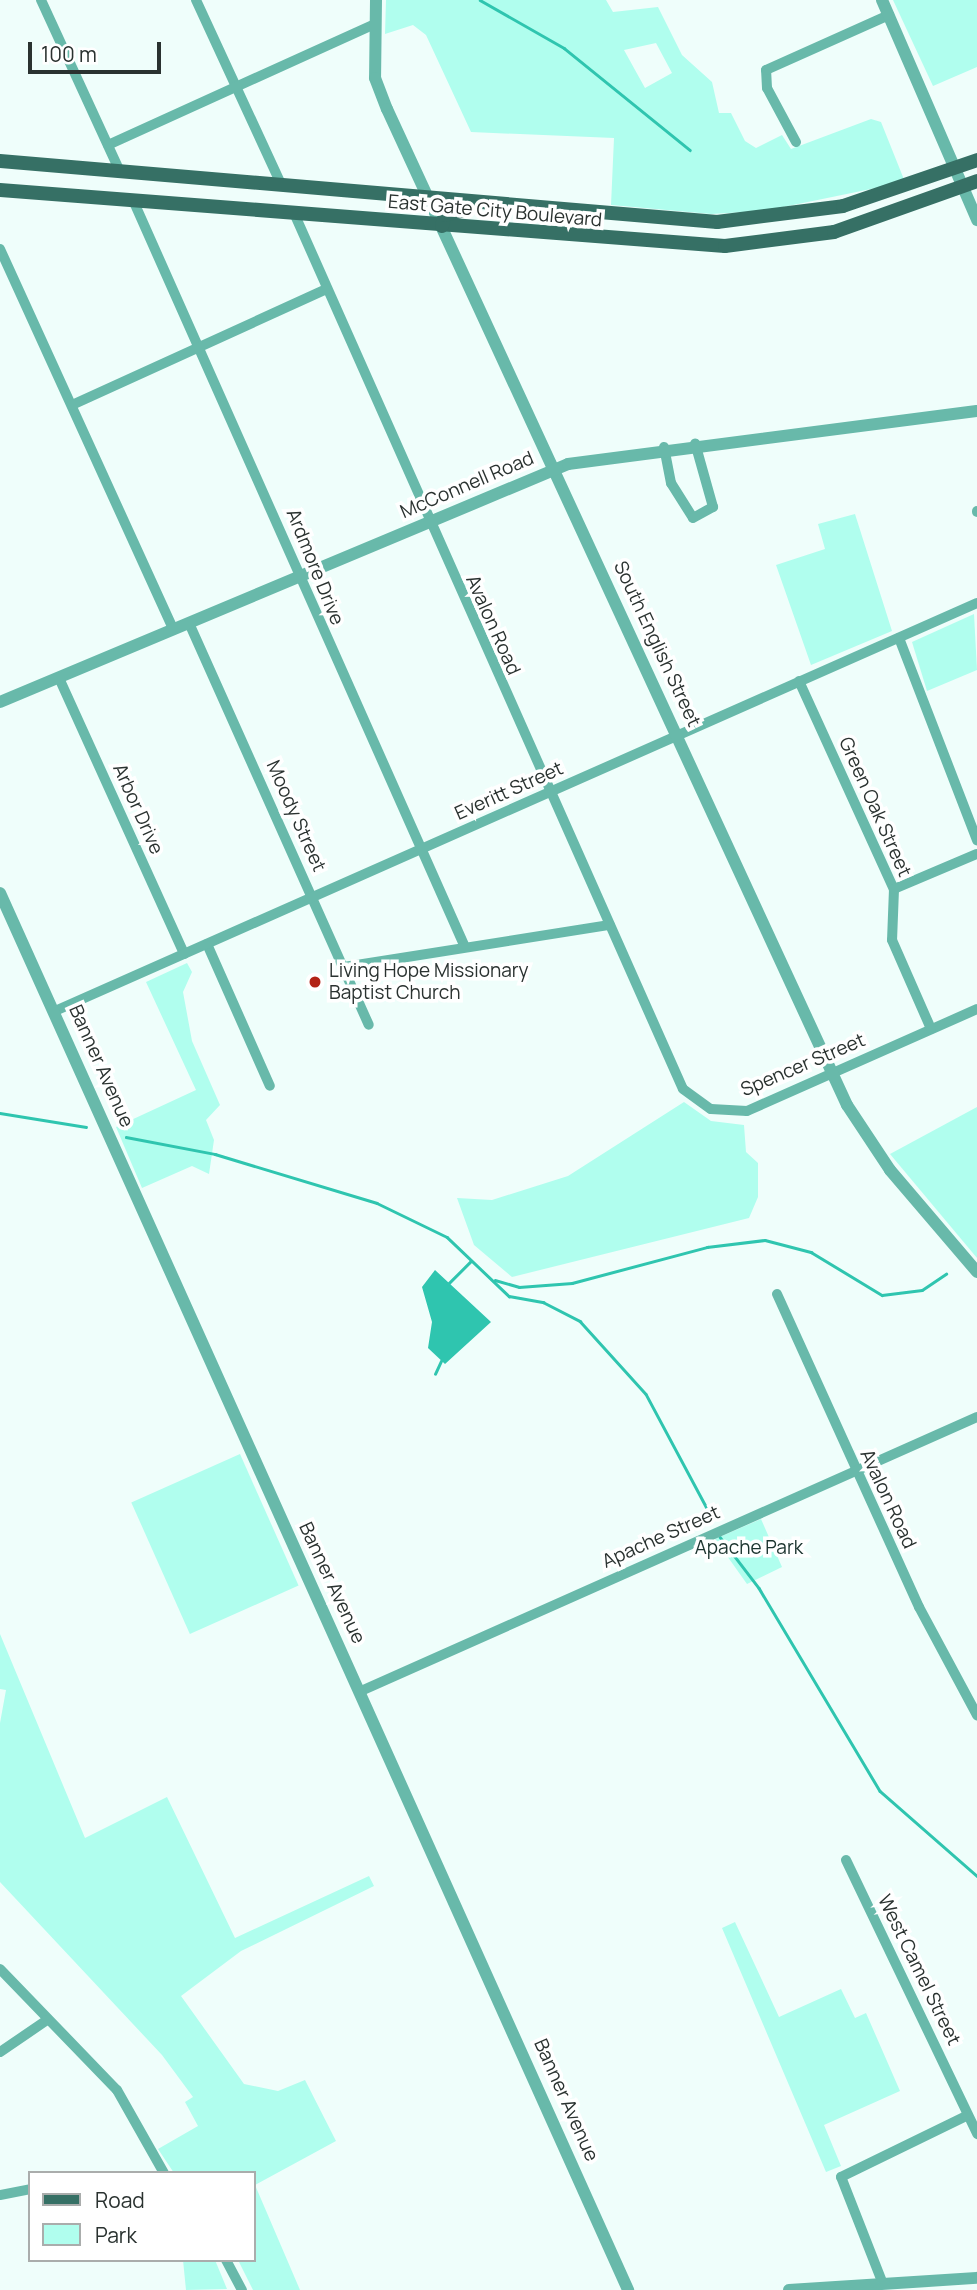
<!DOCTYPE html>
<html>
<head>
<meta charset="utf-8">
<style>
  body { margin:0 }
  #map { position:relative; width:977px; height:2290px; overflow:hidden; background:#effefb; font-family:Manrope,sans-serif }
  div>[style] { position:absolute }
  .green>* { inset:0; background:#b0feee; transform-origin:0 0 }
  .water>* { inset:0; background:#2fc5af }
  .stream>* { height:2.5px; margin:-1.25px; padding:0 1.25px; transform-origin:1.25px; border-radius:1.25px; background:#2fc5af }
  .minor>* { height:10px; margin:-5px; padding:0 5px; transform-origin:5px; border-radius:5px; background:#68b9aa }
  .tertiary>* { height:12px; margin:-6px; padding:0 6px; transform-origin:6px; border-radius:6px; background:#68b9aa }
  .primary>* { height:14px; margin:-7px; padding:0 7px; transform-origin:7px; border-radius:7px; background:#367065 }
  .dots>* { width:19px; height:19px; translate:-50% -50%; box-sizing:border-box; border:4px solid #fff; border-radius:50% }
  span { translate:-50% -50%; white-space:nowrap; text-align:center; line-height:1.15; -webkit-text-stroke:7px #fff; paint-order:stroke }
  .street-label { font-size:19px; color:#2a3230 }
  .poi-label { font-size:19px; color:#2a3230 }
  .left { translate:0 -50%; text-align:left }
  .park-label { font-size:19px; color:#1b332e }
  .legend { position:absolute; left:28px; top:2171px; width:228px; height:91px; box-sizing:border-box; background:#fff; border:2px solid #aaadac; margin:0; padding:9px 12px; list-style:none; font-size:21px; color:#2a3230 }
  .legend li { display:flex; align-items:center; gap:14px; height:35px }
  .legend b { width:35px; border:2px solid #aaadac }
  .scale { position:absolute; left:28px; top:42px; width:133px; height:32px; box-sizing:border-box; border:4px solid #2a3230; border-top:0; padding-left:9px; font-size:21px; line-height:24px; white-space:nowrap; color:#2a3230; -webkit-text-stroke:5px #fff; paint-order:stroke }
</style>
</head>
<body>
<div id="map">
  <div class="green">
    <div style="clip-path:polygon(evenodd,386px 0,606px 0,613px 12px,658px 7px,682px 55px,712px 82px,719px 113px,731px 113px,745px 141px,756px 148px,782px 135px,791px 149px,871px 119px,881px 122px,905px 182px,764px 211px,711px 214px,611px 205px,614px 138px,471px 132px,426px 35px,413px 25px,385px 34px,386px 0,656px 43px,672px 73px,645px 88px,624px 50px,656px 43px)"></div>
    <div style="clip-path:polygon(893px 0,977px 0,977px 67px,933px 86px)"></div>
    <div style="clip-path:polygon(855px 514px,892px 631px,811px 665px,776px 565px,825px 549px,818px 524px)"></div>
    <div style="clip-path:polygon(974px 614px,977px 670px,927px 691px,912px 642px)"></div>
    <div style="clip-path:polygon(187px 963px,192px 972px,183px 992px,192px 1041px,220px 1105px,206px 1120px,214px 1140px,209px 1174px,192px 1166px,142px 1188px,116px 1127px,196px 1090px,146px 982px)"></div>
    <div style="clip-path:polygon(684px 1102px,711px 1121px,744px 1125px,746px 1152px,758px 1163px,758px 1197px,749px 1218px,512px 1277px,474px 1245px,457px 1198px,492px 1200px,568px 1176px)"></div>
    <div style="clip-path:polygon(977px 1107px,977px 1258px,890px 1154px)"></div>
    <div style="left:240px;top:1454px;width:144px;height:119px;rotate:66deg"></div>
    <div style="clip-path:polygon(761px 1519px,782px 1567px,747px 1584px,715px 1539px)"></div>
    <div style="clip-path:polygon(0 1634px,85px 1838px,167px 1797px,235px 1938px,369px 1876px,374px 1886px,241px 1951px,181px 1996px,244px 2084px,278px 2091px,305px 2080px,336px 2141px,255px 2185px,300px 2290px,253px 2290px,238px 2260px,254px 2260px,254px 2173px,174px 2173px,158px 2149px,198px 2126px,185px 2102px,193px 2097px,162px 2055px,0 1882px,0 1723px,6px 1690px,0 1689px)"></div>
    <div style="clip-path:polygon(735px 1922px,779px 2017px,841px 1989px,855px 2018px,866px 2013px,900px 2091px,824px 2125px,841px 2166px,826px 2172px,722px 1928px)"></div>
    <div style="clip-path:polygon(183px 2260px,215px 2260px,227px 2289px,186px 2290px)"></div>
  </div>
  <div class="water">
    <div style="clip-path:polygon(435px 1270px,491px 1322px,445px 1364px,428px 1348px,432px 1322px,422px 1287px)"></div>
  </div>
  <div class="stream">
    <div style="left:480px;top:0;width:97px;rotate:29.7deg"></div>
    <div style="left:564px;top:48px;width:162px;rotate:39deg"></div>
    <div style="left:0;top:1113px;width:87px;rotate:9.2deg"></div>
    <div style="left:126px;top:1137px;width:91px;rotate:10.8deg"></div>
    <div style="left:215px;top:1154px;width:169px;rotate:16.8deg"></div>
    <div style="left:377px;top:1203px;width:78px;rotate:25.9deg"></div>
    <div style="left:447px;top:1237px;width:86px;rotate:43.6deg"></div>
    <div style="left:509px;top:1296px;width:35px;rotate:10deg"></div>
    <div style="left:543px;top:1302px;width:42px;rotate:27.2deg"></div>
    <div style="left:580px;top:1321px;width:98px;rotate:47.9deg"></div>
    <div style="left:646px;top:1394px;width:134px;rotate:61.9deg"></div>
    <div style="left:495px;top:1280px;width:25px;rotate:16deg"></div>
    <div style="left:519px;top:1287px;width:53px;rotate:-4.3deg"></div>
    <div style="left:572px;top:1283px;width:140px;rotate:-14.9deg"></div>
    <div style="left:707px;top:1247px;width:58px;rotate:-6.9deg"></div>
    <div style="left:765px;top:1240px;width:48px;rotate:14.6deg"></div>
    <div style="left:811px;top:1252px;width:83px;rotate:31.2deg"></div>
    <div style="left:882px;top:1295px;width:40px;rotate:-7.1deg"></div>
    <div style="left:922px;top:1290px;width:29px;rotate:-34deg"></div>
    <div style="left:448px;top:1284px;width:31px;rotate:-45deg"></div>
    <div style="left:435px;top:1374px;width:14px;rotate:-65deg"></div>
    <div style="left:720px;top:1537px;width:64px;rotate:52.6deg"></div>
    <div style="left:759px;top:1588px;width:236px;rotate:59.2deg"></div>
    <div style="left:880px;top:1791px;width:129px;rotate:41.2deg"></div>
  </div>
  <div class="minor">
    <div style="left:41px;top:0;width:189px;rotate:65.3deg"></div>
    <div style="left:196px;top:0;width:205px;rotate:65.2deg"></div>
    <div style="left:796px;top:142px;width:61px;rotate:-118.2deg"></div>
    <div style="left:767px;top:88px;width:18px;rotate:-93deg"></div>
    <div style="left:766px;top:70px;width:135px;rotate:-24.1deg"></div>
    <div style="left:108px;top:145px;width:293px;rotate:-24.4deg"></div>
    <div style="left:133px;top:200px;width:817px;rotate:66.04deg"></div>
    <div style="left:294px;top:213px;width:958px;rotate:66.06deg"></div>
    <div style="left:683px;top:1089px;width:34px;rotate:36deg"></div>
    <div style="left:711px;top:1109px;width:36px;rotate:3deg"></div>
    <div style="left:747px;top:1111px;width:252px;rotate:-23.9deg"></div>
    <div style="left:0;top:249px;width:418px;rotate:65.5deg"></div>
    <div style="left:72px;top:405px;width:280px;rotate:-24.5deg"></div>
    <div style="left:664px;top:447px;width:37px;rotate:79deg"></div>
    <div style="left:671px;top:483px;width:41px;rotate:57.8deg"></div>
    <div style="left:693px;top:518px;width:23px;rotate:-29deg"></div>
    <div style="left:713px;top:507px;width:66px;rotate:-105.7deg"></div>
    <div style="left:977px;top:511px;width:1px;rotate:90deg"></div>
    <div style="left:189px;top:623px;width:440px;rotate:65.9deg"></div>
    <div style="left:899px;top:638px;width:217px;rotate:68.9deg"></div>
    <div style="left:59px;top:678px;width:303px;rotate:65.6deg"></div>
    <div style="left:799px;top:681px;width:229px;rotate:65.5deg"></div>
    <div style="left:894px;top:889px;width:51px;rotate:92.2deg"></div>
    <div style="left:892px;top:940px;width:97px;rotate:66.3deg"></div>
    <div style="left:894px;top:889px;width:90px;rotate:-22.9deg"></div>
    <div style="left:207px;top:944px;width:155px;rotate:66.1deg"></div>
    <div style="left:344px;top:967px;width:269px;rotate:-9deg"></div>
    <div style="left:55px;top:1011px;width:1008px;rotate:-23.87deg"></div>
    <div style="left:777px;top:1294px;width:344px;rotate:65.6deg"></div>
    <div style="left:919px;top:1607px;width:123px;rotate:61.8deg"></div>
    <div style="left:361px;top:1691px;width:674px;rotate:-23.98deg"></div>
    <div style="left:846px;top:1860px;width:304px;rotate:64.4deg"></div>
    <div style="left:0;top:1969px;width:168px;rotate:46deg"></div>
    <div style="left:117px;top:2090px;width:95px;rotate:60.5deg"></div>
    <div style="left:0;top:2052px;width:57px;rotate:-34.2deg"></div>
    <div style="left:0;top:2195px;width:31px;rotate:-11deg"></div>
    <div style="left:226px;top:2260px;width:34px;rotate:62deg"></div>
    <div style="left:883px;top:2284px;width:115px;rotate:-111.4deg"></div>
    <div style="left:841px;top:2177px;width:141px;rotate:-26deg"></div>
  </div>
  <div class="tertiary">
    <div style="left:376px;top:0;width:78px;rotate:90.7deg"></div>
    <div style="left:375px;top:78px;width:33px;rotate:69deg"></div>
    <div style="left:387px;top:109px;width:1097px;rotate:65.21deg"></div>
    <div style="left:847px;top:1105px;width:78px;rotate:56.5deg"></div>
    <div style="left:890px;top:1170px;width:134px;rotate:49.5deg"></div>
    <div style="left:882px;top:0;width:240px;rotate:66.6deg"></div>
    <div style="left:0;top:702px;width:616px;rotate:-22.73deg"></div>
    <div style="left:568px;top:464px;width:412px;rotate:-7.4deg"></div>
    <div style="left:0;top:893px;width:1532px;rotate:65.79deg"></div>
    <div style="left:789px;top:2290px;width:188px;rotate:-3.7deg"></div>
  </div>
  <div class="primary">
    <div style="left:0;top:161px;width:720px;rotate:4.86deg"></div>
    <div style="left:717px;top:222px;width:127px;rotate:-7.2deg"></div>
    <div style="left:843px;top:206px;width:142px;rotate:-18.9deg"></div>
    <div style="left:0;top:190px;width:727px;rotate:4.42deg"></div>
    <div style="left:725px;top:246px;width:110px;rotate:-7.3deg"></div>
    <div style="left:834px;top:232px;width:152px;rotate:-19.6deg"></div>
    <div style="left:442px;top:226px;width:11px;rotate:-75deg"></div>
    <div style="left:445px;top:215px;width:25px;rotate:-14deg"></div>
  </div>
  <div class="dots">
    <div style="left:315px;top:982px;background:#b22315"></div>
  </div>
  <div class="street-label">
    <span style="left:495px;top:211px;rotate:5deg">East Gate City Boulevard</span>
    <span style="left:467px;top:485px;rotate:-23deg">McConnell Road</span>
    <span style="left:315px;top:567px;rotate:68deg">Ardmore Drive</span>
    <span style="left:493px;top:625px;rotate:66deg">Avalon Road</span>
    <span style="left:657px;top:644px;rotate:65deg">South English Street</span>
    <span style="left:509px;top:791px;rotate:-24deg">Everitt Street</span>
    <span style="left:875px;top:807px;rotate:66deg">Green Oak Street</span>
    <span style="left:138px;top:809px;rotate:66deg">Arbor Drive</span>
    <span style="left:296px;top:816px;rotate:66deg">Moody Street</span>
    <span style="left:803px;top:1065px;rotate:-23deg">Spencer Street</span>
    <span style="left:101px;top:1066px;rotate:66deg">Banner Avenue</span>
    <span style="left:888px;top:1499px;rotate:65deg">Avalon Road</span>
    <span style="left:661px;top:1537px;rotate:-24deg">Apache Street</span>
    <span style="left:332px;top:1583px;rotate:65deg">Banner Avenue</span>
    <span style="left:919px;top:1970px;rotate:64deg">West Camel Street</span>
    <span style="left:566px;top:2100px;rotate:66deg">Banner Avenue</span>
  </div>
  <div class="poi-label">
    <span class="left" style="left:329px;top:982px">Living Hope Missionary<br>Baptist Church</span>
  </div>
  <div class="park-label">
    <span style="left:749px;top:1548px">Apache Park</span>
  </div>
  <ul class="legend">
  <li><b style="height:9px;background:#367065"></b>Road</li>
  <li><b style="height:19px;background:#b0feee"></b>Park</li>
  </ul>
  <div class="scale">100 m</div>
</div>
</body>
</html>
